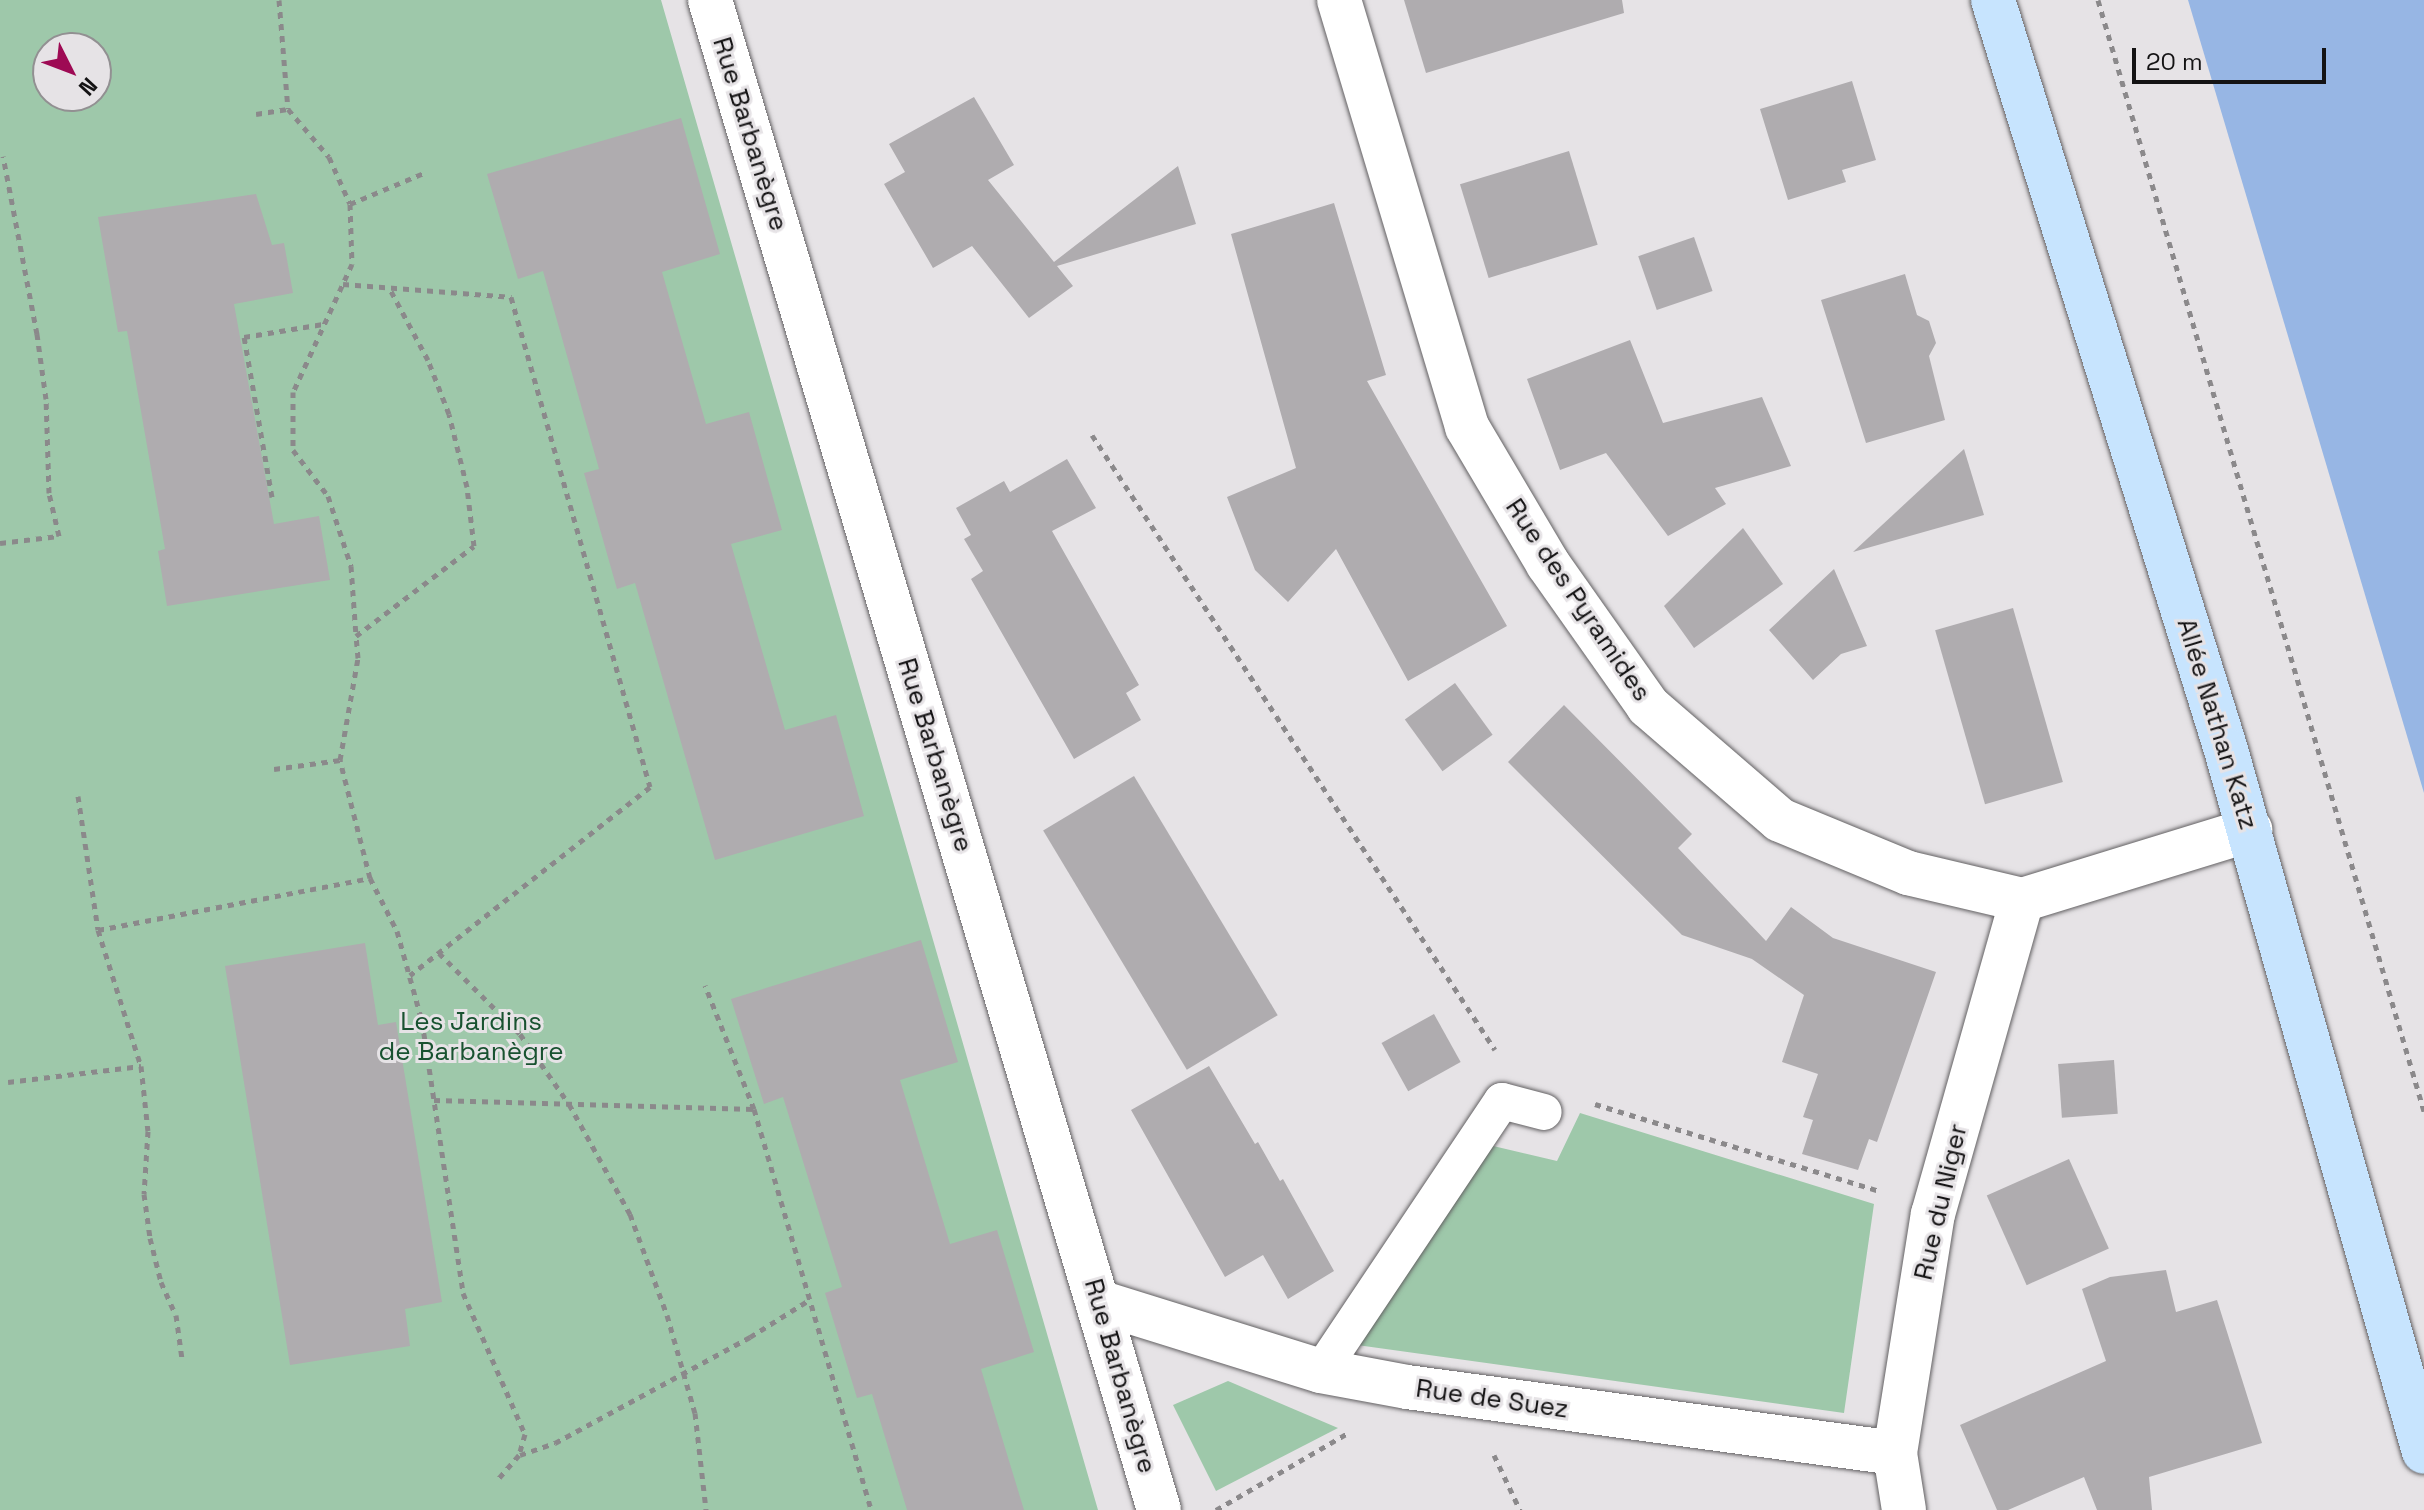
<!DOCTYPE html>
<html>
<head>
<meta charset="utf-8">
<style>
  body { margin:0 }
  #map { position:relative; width:2424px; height:1510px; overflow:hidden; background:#e6e3e6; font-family:"Space Grotesk",sans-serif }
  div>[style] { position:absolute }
  .green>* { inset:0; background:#9ec8aa }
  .water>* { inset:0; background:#97b6e4 }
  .building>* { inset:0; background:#afacaf; transform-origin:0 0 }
  .path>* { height:5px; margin-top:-2.5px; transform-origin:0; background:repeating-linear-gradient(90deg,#8b898b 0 6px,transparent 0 12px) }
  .roads { filter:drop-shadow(0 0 2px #636163) drop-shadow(0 0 2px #636163) }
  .service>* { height:36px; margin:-18px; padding:0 18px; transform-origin:18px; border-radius:18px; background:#fff }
  .minor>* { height:44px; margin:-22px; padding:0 22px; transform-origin:22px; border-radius:22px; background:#fff }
  .primary>* { height:44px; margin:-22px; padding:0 22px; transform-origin:22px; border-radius:22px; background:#c7e4fe }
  span { translate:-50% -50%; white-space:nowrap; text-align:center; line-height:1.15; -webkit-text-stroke:6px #e6e3e6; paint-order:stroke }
  .street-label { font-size:26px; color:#141314 }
  .park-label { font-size:26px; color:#185230 }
  .north { position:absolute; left:32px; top:32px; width:80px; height:80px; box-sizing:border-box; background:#e6e3e6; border:2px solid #929092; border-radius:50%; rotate:132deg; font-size:22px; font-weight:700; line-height:32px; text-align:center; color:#141314 }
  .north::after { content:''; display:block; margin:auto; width:28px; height:36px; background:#9e0a54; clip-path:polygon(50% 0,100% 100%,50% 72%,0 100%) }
  .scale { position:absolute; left:2132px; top:48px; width:194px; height:36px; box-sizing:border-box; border:4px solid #141314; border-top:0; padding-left:10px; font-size:24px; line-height:28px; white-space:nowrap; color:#141314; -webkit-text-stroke:6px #e6e3e6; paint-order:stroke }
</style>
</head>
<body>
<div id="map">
  <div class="green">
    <div style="clip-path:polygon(evenodd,0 0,661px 0,1098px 1510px,0 1510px,0 0,48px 48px,96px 48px,96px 96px,48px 96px,48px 48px)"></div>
    <div style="clip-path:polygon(1580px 1113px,1874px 1204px,1844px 1413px,1357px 1345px,1489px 1145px,1557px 1161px)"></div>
    <div style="clip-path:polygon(1228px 1381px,1338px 1428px,1216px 1491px,1173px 1405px)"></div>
  </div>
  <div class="water">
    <div style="clip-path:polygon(2188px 0,2424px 0,2424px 793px)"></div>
  </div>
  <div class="building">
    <div style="clip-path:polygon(1404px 0,1622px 0,1624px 13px,1426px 73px)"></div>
    <div style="clip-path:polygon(1852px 81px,1876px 160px,1842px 170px,1846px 182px,1788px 200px,1760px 109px)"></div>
    <div style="clip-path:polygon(974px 97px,1014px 165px,988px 180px,1054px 262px,1178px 166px,1196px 224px,1057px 266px,1073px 286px,1029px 318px,972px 246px,933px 268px,884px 184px,905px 172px,889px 144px)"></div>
    <div style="clip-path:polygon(681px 118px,720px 254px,662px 272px,706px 424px,749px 412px,782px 530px,731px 544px,785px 730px,836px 715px,864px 816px,715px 860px,635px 583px,617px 589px,584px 473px,599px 469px,543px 271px,518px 279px,487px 174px)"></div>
    <div style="left:1569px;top:151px;width:98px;height:114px;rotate:73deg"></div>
    <div style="clip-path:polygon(256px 194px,272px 245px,284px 243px,293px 293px,234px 304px,274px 524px,319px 516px,330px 580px,167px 606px,158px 551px,165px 549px,127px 331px,118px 332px,98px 217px)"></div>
    <div style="clip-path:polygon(1334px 203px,1386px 375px,1367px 381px,1507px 626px,1408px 681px,1336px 549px,1288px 602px,1255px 570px,1227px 497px,1296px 468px,1231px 234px)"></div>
    <div style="left:1694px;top:237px;width:57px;height:59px;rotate:71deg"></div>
    <div style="clip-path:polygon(1905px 274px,1917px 315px,1929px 321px,1936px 343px,1929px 356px,1945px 420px,1866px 443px,1821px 300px)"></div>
    <div style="clip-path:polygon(1630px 340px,1663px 423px,1762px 397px,1791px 466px,1715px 488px,1726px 504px,1668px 536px,1606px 453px,1560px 470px,1527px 379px)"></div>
    <div style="clip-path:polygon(1964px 449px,1984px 515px,1853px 552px)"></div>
    <div style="clip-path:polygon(1067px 459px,1096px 508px,1052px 531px,1139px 685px,1126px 693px,1141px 720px,1074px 759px,971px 579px,983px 571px,964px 539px,971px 535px,956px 508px,1004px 481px,1010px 492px)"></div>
    <div style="clip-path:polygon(1743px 528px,1783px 584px,1694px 648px,1664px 606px)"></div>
    <div style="clip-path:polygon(1834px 569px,1867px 646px,1841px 654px,1813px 680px,1769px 630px)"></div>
    <div style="left:2013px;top:608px;width:181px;height:81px;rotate:74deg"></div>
    <div style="left:1455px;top:683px;width:64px;height:62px;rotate:54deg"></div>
    <div style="clip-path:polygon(1564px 705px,1692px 834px,1678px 848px,1766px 941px,1791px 907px,1833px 938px,1936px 972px,1877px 1142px,1869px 1139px,1858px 1170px,1802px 1154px,1813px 1120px,1803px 1117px,1818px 1074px,1782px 1062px,1804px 995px,1752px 959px,1682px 935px,1508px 762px)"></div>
    <div style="left:1134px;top:776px;width:279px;height:106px;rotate:59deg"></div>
    <div style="clip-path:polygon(921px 940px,958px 1062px,900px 1080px,950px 1244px,997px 1230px,1034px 1352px,981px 1369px,1024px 1510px,907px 1510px,872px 1394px,857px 1398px,825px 1293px,842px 1287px,783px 1097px,764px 1104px,731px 999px)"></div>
    <div style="clip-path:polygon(365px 943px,378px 1025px,396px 1022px,442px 1302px,405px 1309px,410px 1346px,290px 1365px,225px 966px)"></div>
    <div style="left:1434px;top:1014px;width:55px;height:60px;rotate:61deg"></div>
    <div style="left:2114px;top:1060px;width:54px;height:56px;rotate:86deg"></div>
    <div style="clip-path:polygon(1209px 1066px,1255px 1144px,1258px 1142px,1280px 1181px,1283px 1179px,1334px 1271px,1288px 1299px,1263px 1255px,1225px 1277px,1131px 1110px)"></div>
    <div style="left:2069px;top:1159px;width:98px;height:90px;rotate:66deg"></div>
    <div style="clip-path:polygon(2166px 1270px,2176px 1312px,2217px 1300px,2262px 1443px,2149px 1477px,2152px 1510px,2097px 1510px,2084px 1477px,2008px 1510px,1997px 1510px,1960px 1425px,2106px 1361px,2082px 1289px,2110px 1277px)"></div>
  </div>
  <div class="path">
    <div style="left:279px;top:0;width:109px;rotate:85.3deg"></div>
    <div style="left:288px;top:109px;width:63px;rotate:49.5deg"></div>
    <div style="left:329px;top:157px;width:51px;rotate:65.9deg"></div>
    <div style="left:350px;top:204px;width:60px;rotate:88.1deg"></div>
    <div style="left:352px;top:264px;width:141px;rotate:114.7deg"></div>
    <div style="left:293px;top:392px;width:58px;rotate:90deg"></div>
    <div style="left:293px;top:450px;width:58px;rotate:52.7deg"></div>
    <div style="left:328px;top:496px;width:74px;rotate:71.8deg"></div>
    <div style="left:351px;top:566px;width:70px;rotate:85.9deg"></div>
    <div style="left:2098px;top:0;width:1158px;rotate:73.65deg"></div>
    <div style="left:256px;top:114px;width:32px;rotate:-9deg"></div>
    <div style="left:350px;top:204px;width:82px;rotate:-22.8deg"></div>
    <div style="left:343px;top:284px;width:169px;rotate:4.4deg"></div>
    <div style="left:511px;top:297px;width:509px;rotate:74.16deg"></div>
    <div style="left:650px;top:787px;width:305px;rotate:141.9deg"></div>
    <div style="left:1092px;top:435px;width:735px;rotate:56.76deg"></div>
    <div style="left:272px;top:497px;width:162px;rotate:-99.9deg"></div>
    <div style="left:244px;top:337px;width:80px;rotate:-9.3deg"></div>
    <div style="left:0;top:543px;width:59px;rotate:-6.8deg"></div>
    <div style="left:59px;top:536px;width:44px;rotate:-103.1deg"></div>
    <div style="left:49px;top:493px;width:94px;rotate:-91.8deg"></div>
    <div style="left:46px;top:399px;width:66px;rotate:-97.9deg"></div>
    <div style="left:37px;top:334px;width:181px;rotate:-100.8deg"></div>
    <div style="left:274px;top:769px;width:67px;rotate:-7.8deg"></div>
    <div style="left:78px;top:796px;width:135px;rotate:81.5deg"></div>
    <div style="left:98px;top:930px;width:143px;rotate:72.5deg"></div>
    <div style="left:141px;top:1066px;width:65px;rotate:83.9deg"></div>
    <div style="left:148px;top:1131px;width:63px;rotate:93.6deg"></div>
    <div style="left:144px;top:1194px;width:44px;rotate:82.2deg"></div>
    <div style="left:150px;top:1238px;width:45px;rotate:76deg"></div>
    <div style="left:161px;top:1282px;width:36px;rotate:66deg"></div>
    <div style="left:176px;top:1315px;width:44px;rotate:82.2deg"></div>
    <div style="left:370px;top:878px;width:59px;rotate:63deg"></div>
    <div style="left:397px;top:931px;width:93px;rotate:74.5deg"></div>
    <div style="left:422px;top:1021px;width:275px;rotate:81.4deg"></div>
    <div style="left:463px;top:1293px;width:154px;rotate:66.3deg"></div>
    <div style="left:525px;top:1434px;width:22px;rotate:106deg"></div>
    <div style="left:519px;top:1455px;width:35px;rotate:131deg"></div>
    <div style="left:98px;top:930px;width:277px;rotate:-10.8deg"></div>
    <div style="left:370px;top:878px;width:122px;rotate:-104.3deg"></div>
    <div style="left:340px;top:760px;width:104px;rotate:-80deg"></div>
    <div style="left:358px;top:658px;width:22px;rotate:-95deg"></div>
    <div style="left:356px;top:636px;width:148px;rotate:-37.3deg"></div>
    <div style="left:474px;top:546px;width:59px;rotate:-96.8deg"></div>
    <div style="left:467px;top:487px;width:75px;rotate:-103.9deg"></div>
    <div style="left:449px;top:414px;width:58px;rotate:-111.3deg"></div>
    <div style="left:428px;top:360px;width:81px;rotate:-118.2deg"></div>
    <div style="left:439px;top:953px;width:115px;rotate:45deg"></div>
    <div style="left:520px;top:1034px;width:85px;rotate:55deg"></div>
    <div style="left:569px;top:1104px;width:126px;rotate:61deg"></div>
    <div style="left:630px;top:1214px;width:108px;rotate:69.9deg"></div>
    <div style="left:667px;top:1315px;width:102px;rotate:74.1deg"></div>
    <div style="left:695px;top:1413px;width:98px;rotate:83.5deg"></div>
    <div style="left:8px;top:1082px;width:134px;rotate:-6.9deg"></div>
    <div style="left:434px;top:1100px;width:320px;rotate:1.6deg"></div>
    <div style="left:754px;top:1109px;width:133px;rotate:-111.6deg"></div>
    <div style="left:1595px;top:1104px;width:298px;rotate:17deg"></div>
    <div style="left:754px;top:1109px;width:418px;rotate:73.7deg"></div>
    <div style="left:520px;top:1455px;width:37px;rotate:-19deg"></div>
    <div style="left:555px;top:1443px;width:222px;rotate:-28.5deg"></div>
    <div style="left:750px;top:1337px;width:70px;rotate:-32.1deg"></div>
    <div style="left:1494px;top:1455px;width:61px;rotate:64.7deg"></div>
    <div style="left:1216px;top:1510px;width:151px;rotate:-30.3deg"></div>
  </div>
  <div class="roads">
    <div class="service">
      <div style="left:1321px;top:1371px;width:325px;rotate:-56.2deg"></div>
      <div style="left:1502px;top:1101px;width:43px;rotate:14.7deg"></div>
    </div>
    <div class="minor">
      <div style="left:710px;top:0;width:1575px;rotate:73.44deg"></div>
      <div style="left:1339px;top:0;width:446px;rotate:73.3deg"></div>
      <div style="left:1467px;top:427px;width:159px;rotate:59.4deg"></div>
      <div style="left:1548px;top:564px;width:174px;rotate:54.8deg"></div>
      <div style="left:1648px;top:706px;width:174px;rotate:40.8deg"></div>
      <div style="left:1780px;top:820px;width:139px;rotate:22.5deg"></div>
      <div style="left:1908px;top:873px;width:117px;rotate:13.3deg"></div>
      <div style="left:2022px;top:900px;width:239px;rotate:-17.1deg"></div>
      <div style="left:1099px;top:1302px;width:232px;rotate:17.3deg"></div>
      <div style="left:1321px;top:1371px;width:87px;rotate:10.5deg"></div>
      <div style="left:1407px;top:1387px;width:492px;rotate:7.7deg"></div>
      <div style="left:1904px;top:1510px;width:58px;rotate:-99deg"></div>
      <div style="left:1895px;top:1453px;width:242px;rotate:-81deg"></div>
      <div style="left:1933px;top:1214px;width:326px;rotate:-74.2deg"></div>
    </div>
    <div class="primary">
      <div style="left:1993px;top:0;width:785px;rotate:72.74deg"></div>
      <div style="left:2226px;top:750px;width:729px;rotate:74.25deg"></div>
    </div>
  </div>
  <div class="street-label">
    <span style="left:750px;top:134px;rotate:73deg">Rue Barbanègre</span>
    <span style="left:1578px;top:600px;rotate:56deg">Rue des Pyramides</span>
    <span style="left:2217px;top:724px;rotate:73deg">Allée Nathan Katz</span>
    <span style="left:935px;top:755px;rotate:73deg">Rue Barbanègre</span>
    <span style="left:1941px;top:1202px;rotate:-77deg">Rue du Niger</span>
    <span style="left:1120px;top:1376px;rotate:74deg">Rue Barbanègre</span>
    <span style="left:1492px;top:1399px;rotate:8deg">Rue de Suez</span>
  </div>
  <div class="park-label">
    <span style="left:471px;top:1037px">Les Jardins<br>de Barbanègre</span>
  </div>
  <div class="north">N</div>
  <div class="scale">20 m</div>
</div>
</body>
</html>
